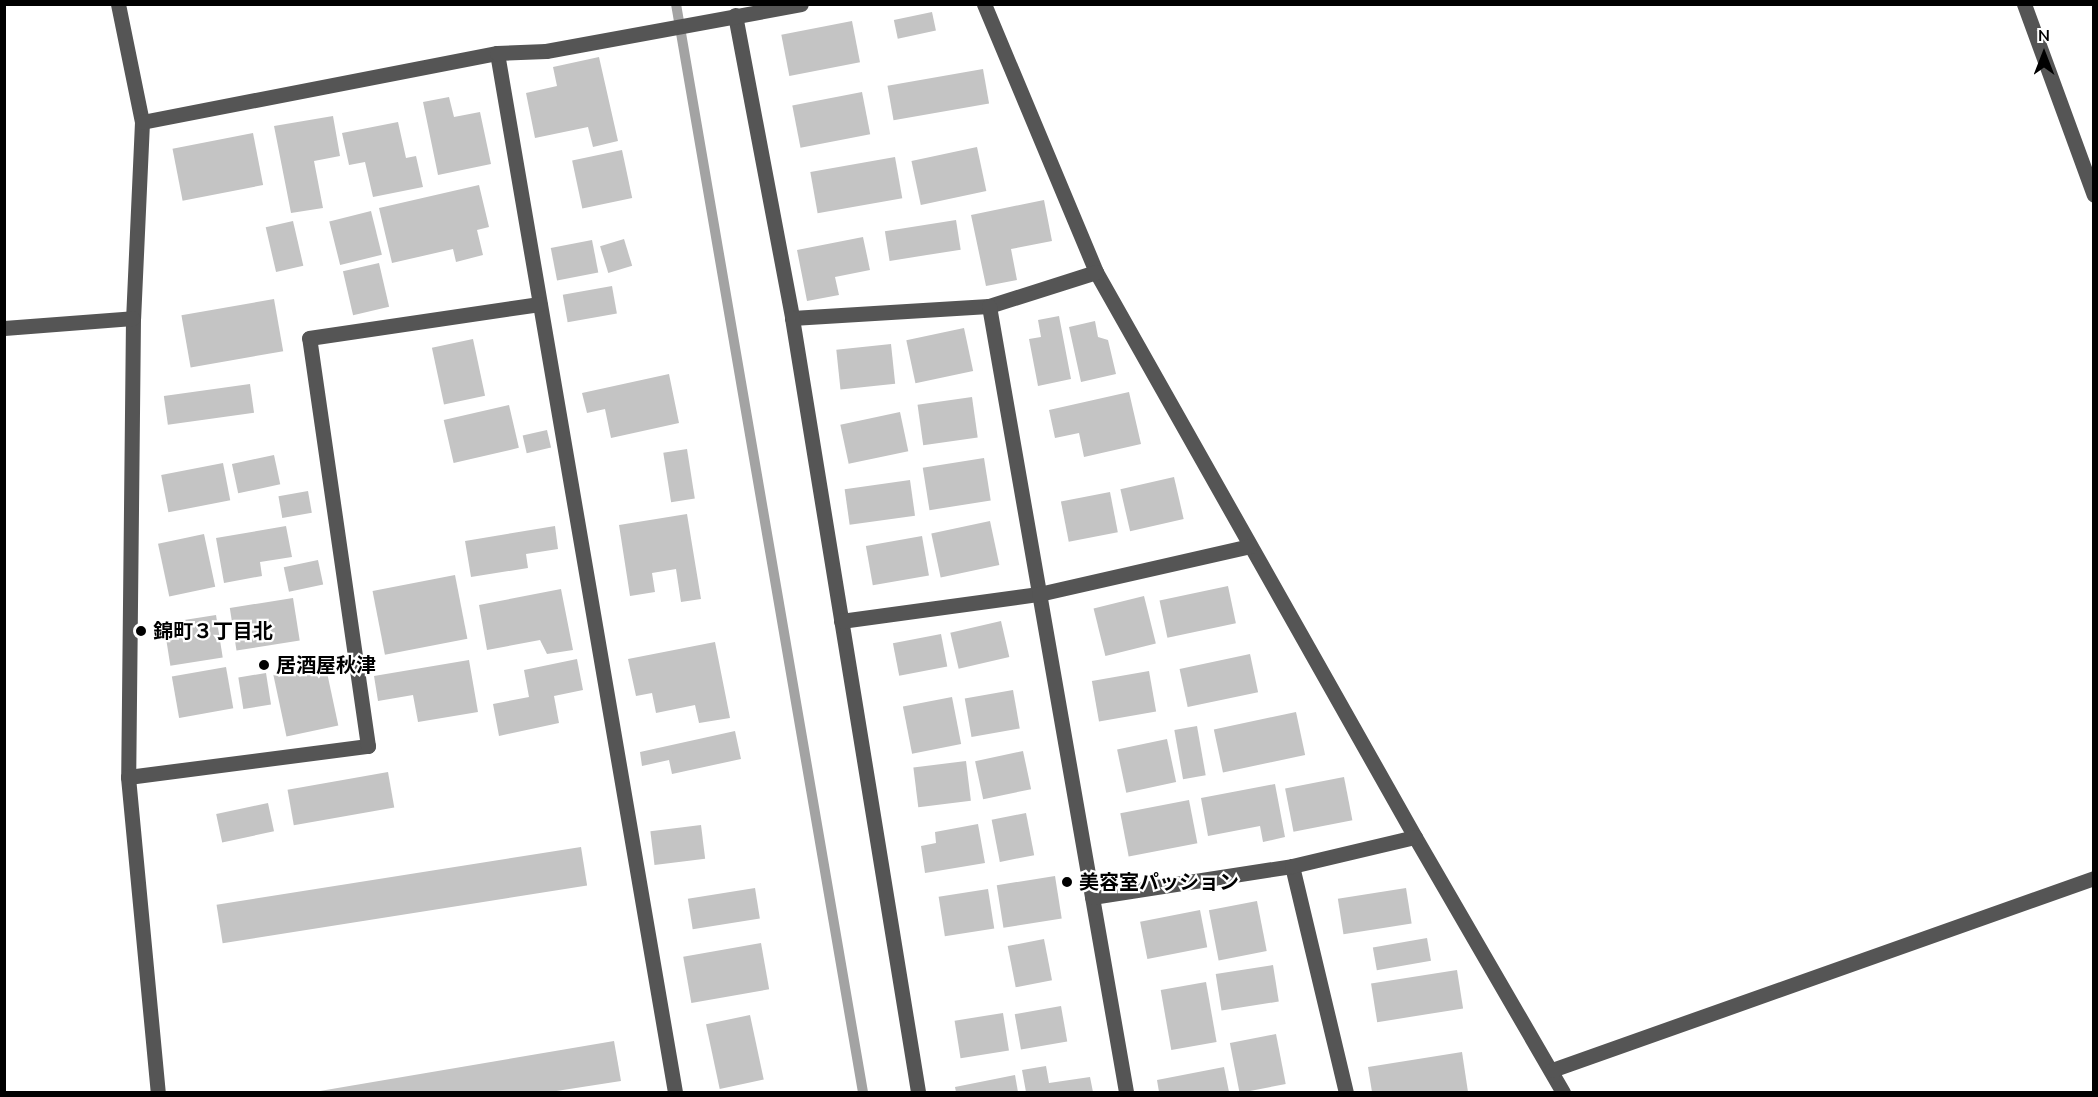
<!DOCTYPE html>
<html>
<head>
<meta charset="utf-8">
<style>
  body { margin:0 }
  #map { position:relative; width:2098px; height:1097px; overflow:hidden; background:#fff; font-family:"Nunito Sans","Noto Sans JP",sans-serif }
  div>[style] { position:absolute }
  .stream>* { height:10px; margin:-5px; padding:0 5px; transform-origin:5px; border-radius:5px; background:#a3a3a3 }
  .building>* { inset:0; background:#c4c4c4; transform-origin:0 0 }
  .minor>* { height:15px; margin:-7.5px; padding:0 7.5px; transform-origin:7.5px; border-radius:7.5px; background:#555 }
  .dots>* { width:16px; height:16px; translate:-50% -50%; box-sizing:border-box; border:3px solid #fff; border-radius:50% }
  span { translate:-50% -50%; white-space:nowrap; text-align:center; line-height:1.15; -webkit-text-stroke:4.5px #fff; paint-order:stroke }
  .poi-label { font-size:20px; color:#000; font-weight:700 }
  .left { translate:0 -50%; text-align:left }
  .frame { position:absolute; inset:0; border:6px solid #000; pointer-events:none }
  .north { position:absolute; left:2014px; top:24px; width:60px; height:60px; -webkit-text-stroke:4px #fff; paint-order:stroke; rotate:0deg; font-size:16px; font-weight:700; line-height:24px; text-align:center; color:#000 }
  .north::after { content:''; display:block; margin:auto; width:21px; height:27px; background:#000; clip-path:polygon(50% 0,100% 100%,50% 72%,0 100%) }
</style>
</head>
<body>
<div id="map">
  <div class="stream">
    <div style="left:676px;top:4px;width:1104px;rotate:80.25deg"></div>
  </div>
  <div class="building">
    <div style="left:932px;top:12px;width:19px;height:39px;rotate:78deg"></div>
    <div style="left:852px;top:21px;width:42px;height:72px;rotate:79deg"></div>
    <div style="clip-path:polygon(599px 57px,618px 141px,593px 147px,588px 127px,535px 138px,526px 93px,557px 86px,553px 67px)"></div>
    <div style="left:983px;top:69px;width:35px;height:97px;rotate:80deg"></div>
    <div style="left:862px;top:92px;width:43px;height:71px;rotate:79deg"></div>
    <div style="clip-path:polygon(449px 97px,454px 117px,480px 112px,491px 164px,438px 175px,423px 102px)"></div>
    <div style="clip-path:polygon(333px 116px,340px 156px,314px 161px,323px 208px,291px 213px,274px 126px)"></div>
    <div style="clip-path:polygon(398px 122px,406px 158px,416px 156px,423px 187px,373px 197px,365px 162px,349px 165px,342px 133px)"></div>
    <div style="left:253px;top:133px;width:53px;height:82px;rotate:79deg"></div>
    <div style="left:977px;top:147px;width:45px;height:67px;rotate:78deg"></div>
    <div style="left:622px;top:150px;width:49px;height:51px;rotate:78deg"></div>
    <div style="left:895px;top:157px;width:42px;height:86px;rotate:80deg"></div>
    <div style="clip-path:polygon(479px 185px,489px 227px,477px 230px,483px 255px,456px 262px,453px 249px,392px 263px,379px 208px)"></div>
    <div style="clip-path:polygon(1044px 200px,1052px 241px,1011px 249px,1017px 280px,986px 286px,971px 215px)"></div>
    <div style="left:371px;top:211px;width:45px;height:43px;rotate:76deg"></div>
    <div style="left:956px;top:220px;width:30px;height:72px;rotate:81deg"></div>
    <div style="left:293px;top:221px;width:46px;height:28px;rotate:77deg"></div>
    <div style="clip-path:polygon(863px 237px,870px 270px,835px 277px,839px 295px,807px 301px,797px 250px)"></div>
    <div style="left:624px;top:239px;width:28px;height:25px;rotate:73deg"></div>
    <div style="left:592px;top:240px;width:33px;height:42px;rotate:79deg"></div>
    <div style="left:379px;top:263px;width:45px;height:37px;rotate:77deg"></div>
    <div style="left:612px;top:286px;width:28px;height:50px;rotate:80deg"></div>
    <div style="left:274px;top:299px;width:53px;height:94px;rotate:80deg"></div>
    <div style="clip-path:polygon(1059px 316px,1071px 379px,1038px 386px,1029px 339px,1041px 337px,1038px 320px)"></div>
    <div style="clip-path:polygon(1095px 321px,1098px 337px,1108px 340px,1116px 374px,1081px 382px,1069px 327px)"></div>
    <div style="left:964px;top:328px;width:44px;height:59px;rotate:78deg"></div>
    <div style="left:473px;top:339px;width:58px;height:42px;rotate:78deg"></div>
    <div style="left:891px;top:344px;width:40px;height:55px;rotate:84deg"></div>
    <div style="clip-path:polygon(669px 374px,679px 423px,611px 438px,605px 409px,587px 413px,582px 393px)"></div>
    <div style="left:250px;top:384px;width:29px;height:87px;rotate:82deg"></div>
    <div style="clip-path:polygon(1129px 392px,1141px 444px,1084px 457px,1079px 433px,1055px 438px,1049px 410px)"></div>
    <div style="left:972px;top:397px;width:41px;height:55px;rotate:82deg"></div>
    <div style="left:509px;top:405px;width:44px;height:67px;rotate:77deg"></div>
    <div style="left:900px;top:412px;width:40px;height:61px;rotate:78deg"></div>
    <div style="left:547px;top:430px;width:18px;height:25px;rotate:77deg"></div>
    <div style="left:687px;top:449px;width:50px;height:24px;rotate:81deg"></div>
    <div style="left:274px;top:455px;width:30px;height:43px;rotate:78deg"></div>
    <div style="left:984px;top:458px;width:43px;height:62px;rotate:81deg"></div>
    <div style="left:223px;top:463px;width:38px;height:63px;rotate:79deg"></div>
    <div style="left:1174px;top:477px;width:43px;height:55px;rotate:77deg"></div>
    <div style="left:910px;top:480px;width:36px;height:66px;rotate:82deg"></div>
    <div style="left:308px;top:491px;width:22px;height:30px;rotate:80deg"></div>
    <div style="left:1110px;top:492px;width:41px;height:50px;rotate:79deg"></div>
    <div style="clip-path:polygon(687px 514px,701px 599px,681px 602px,676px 569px,652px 573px,655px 592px,630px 596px,619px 525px)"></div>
    <div style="left:990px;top:521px;width:45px;height:60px;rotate:78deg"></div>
    <div style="clip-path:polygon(286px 526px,292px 557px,260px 562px,262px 576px,224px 583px,216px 538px)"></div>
    <div style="clip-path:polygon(555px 526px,558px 549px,526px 554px,528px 568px,471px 577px,465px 541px)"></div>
    <div style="left:204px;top:534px;width:54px;height:47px;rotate:78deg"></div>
    <div style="left:922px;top:536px;width:40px;height:57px;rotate:80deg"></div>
    <div style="left:318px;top:560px;width:25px;height:35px;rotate:78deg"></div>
    <div style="left:455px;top:575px;width:65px;height:84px;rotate:79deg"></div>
    <div style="left:1228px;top:586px;width:38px;height:70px;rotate:78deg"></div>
    <div style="clip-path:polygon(561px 589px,573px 650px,547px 654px,540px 640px,487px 650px,479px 605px)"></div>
    <div style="left:1144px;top:596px;width:49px;height:52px;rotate:76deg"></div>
    <div style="left:293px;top:598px;width:43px;height:64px;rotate:81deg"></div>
    <div style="left:216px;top:615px;width:43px;height:53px;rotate:81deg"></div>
    <div style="left:1001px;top:621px;width:37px;height:52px;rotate:77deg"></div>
    <div style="left:941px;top:634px;width:33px;height:49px;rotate:79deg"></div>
    <div style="clip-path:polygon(715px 642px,730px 718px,699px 723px,695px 705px,656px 713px,652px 693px,636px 696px,628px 659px)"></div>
    <div style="left:1250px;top:654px;width:39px;height:72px;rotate:78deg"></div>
    <div style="clip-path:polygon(577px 659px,583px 690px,554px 696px,559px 723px,499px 736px,493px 704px,529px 697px,524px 670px)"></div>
    <div style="clip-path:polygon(469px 660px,478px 712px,418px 722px,413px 695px,378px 701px,374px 676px)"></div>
    <div style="left:325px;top:663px;width:64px;height:53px;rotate:78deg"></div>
    <div style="left:226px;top:667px;width:42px;height:55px;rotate:80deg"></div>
    <div style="left:1149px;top:671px;width:41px;height:58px;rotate:80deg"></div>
    <div style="left:266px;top:673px;width:32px;height:28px;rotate:81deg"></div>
    <div style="left:1013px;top:690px;width:39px;height:49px;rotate:80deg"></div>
    <div style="left:952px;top:697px;width:48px;height:50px;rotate:79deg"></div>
    <div style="left:1296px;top:712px;width:44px;height:84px;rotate:78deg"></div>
    <div style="left:1197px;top:726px;width:50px;height:23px;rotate:80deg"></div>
    <div style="clip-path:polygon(735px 731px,741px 759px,672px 774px,669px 760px,642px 766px,640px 752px)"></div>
    <div style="left:1167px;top:739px;width:44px;height:51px;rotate:78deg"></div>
    <div style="left:1023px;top:751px;width:39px;height:49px;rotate:78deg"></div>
    <div style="left:966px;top:761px;width:40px;height:53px;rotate:83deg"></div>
    <div style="left:388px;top:772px;width:36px;height:102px;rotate:80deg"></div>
    <div style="left:1344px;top:777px;width:44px;height:60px;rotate:79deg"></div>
    <div style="clip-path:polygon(1275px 784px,1285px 837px,1263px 842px,1260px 826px,1208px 836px,1201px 798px)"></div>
    <div style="left:1189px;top:800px;width:44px;height:70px;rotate:79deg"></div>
    <div style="left:268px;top:803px;width:29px;height:53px;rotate:78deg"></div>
    <div style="left:1026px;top:813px;width:43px;height:35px;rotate:79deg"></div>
    <div style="clip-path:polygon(978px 824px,985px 863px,925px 873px,921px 846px,936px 843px,935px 832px)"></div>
    <div style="left:701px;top:825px;width:34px;height:51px;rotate:83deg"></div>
    <div style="left:581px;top:847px;width:39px;height:369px;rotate:81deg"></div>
    <div style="left:1055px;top:876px;width:43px;height:59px;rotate:81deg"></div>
    <div style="left:755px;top:888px;width:31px;height:68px;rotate:81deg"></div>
    <div style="left:1406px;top:888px;width:36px;height:69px;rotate:81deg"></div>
    <div style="left:988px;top:889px;width:40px;height:50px;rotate:81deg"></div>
    <div style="left:1257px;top:901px;width:51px;height:49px;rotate:79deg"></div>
    <div style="left:1200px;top:910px;width:38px;height:61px;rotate:79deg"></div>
    <div style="left:1427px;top:938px;width:23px;height:55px;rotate:80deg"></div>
    <div style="left:1044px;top:939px;width:42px;height:37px;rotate:79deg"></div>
    <div style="left:761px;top:943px;width:47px;height:79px;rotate:80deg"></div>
    <div style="left:1273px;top:965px;width:37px;height:58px;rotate:81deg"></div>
    <div style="left:1457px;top:970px;width:39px;height:87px;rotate:81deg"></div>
    <div style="left:1206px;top:982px;width:61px;height:46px;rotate:80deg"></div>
    <div style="left:1061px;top:1006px;width:36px;height:47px;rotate:80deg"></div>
    <div style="left:1003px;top:1013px;width:38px;height:49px;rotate:81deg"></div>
    <div style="left:750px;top:1015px;width:66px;height:45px;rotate:78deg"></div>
    <div style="left:1276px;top:1034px;width:51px;height:47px;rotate:79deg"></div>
    <div style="clip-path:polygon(614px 1041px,621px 1081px,550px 1092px,314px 1092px)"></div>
    <div style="clip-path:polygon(1462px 1052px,1468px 1092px,1372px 1092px,1368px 1067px)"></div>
    <div style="clip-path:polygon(1046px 1066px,1049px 1083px,1090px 1077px,1093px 1092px,1026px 1092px,1022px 1070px)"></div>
    <div style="clip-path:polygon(1224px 1067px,1229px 1092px,1159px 1092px,1157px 1080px)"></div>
    <div style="clip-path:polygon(1015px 1075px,1018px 1092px,956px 1092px,955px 1087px)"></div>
  </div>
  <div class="minor">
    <div style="left:118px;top:4px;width:120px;rotate:78.5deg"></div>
    <div style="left:142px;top:122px;width:196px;rotate:92.6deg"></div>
    <div style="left:133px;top:318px;width:459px;rotate:90.6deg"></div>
    <div style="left:128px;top:777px;width:316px;rotate:84.6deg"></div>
    <div style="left:984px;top:4px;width:290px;rotate:67.3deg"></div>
    <div style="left:1096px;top:272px;width:649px;rotate:60.55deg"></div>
    <div style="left:1415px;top:837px;width:295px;rotate:59.9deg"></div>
    <div style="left:2024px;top:4px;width:203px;rotate:69.9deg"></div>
    <div style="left:735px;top:15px;width:308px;rotate:79.3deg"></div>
    <div style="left:792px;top:318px;width:197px;rotate:-3.5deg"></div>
    <div style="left:497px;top:53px;width:1054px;rotate:80.28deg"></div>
    <div style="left:142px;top:122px;width:362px;rotate:-11deg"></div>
    <div style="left:497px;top:53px;width:49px;rotate:-2.3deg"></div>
    <div style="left:546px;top:51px;width:259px;rotate:-10.4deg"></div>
    <div style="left:1096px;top:272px;width:112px;rotate:162.4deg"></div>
    <div style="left:989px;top:306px;width:798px;rotate:80.11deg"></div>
    <div style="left:792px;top:318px;width:784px;rotate:80.75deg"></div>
    <div style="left:4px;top:328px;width:129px;rotate:-4.4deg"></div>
    <div style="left:841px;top:621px;width:200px;rotate:-7.8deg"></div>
    <div style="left:1039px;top:594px;width:216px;rotate:-12.8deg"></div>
    <div style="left:128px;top:777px;width:242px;rotate:-7.4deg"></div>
    <div style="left:368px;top:746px;width:412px;rotate:-98.2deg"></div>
    <div style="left:309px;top:338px;width:233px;rotate:-8.4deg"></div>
    <div style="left:1292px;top:866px;width:232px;rotate:76.6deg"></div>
    <div style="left:1092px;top:897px;width:202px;rotate:-8.8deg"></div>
    <div style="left:1292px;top:866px;width:126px;rotate:-13.3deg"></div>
    <div style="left:1552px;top:1070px;width:575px;rotate:-19.51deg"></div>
  </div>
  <div class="dots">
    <div style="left:141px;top:631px;background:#000"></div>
    <div style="left:264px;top:665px;background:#000"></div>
    <div style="left:1067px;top:882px;background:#000"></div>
  </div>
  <div class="poi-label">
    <span class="left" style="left:153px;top:631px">錦町３丁目北</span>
    <span class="left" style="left:276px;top:665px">居酒屋秋津</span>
    <span class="left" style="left:1079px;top:882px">美容室パッション</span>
  </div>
  <div class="frame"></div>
  <div class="north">N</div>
</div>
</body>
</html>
